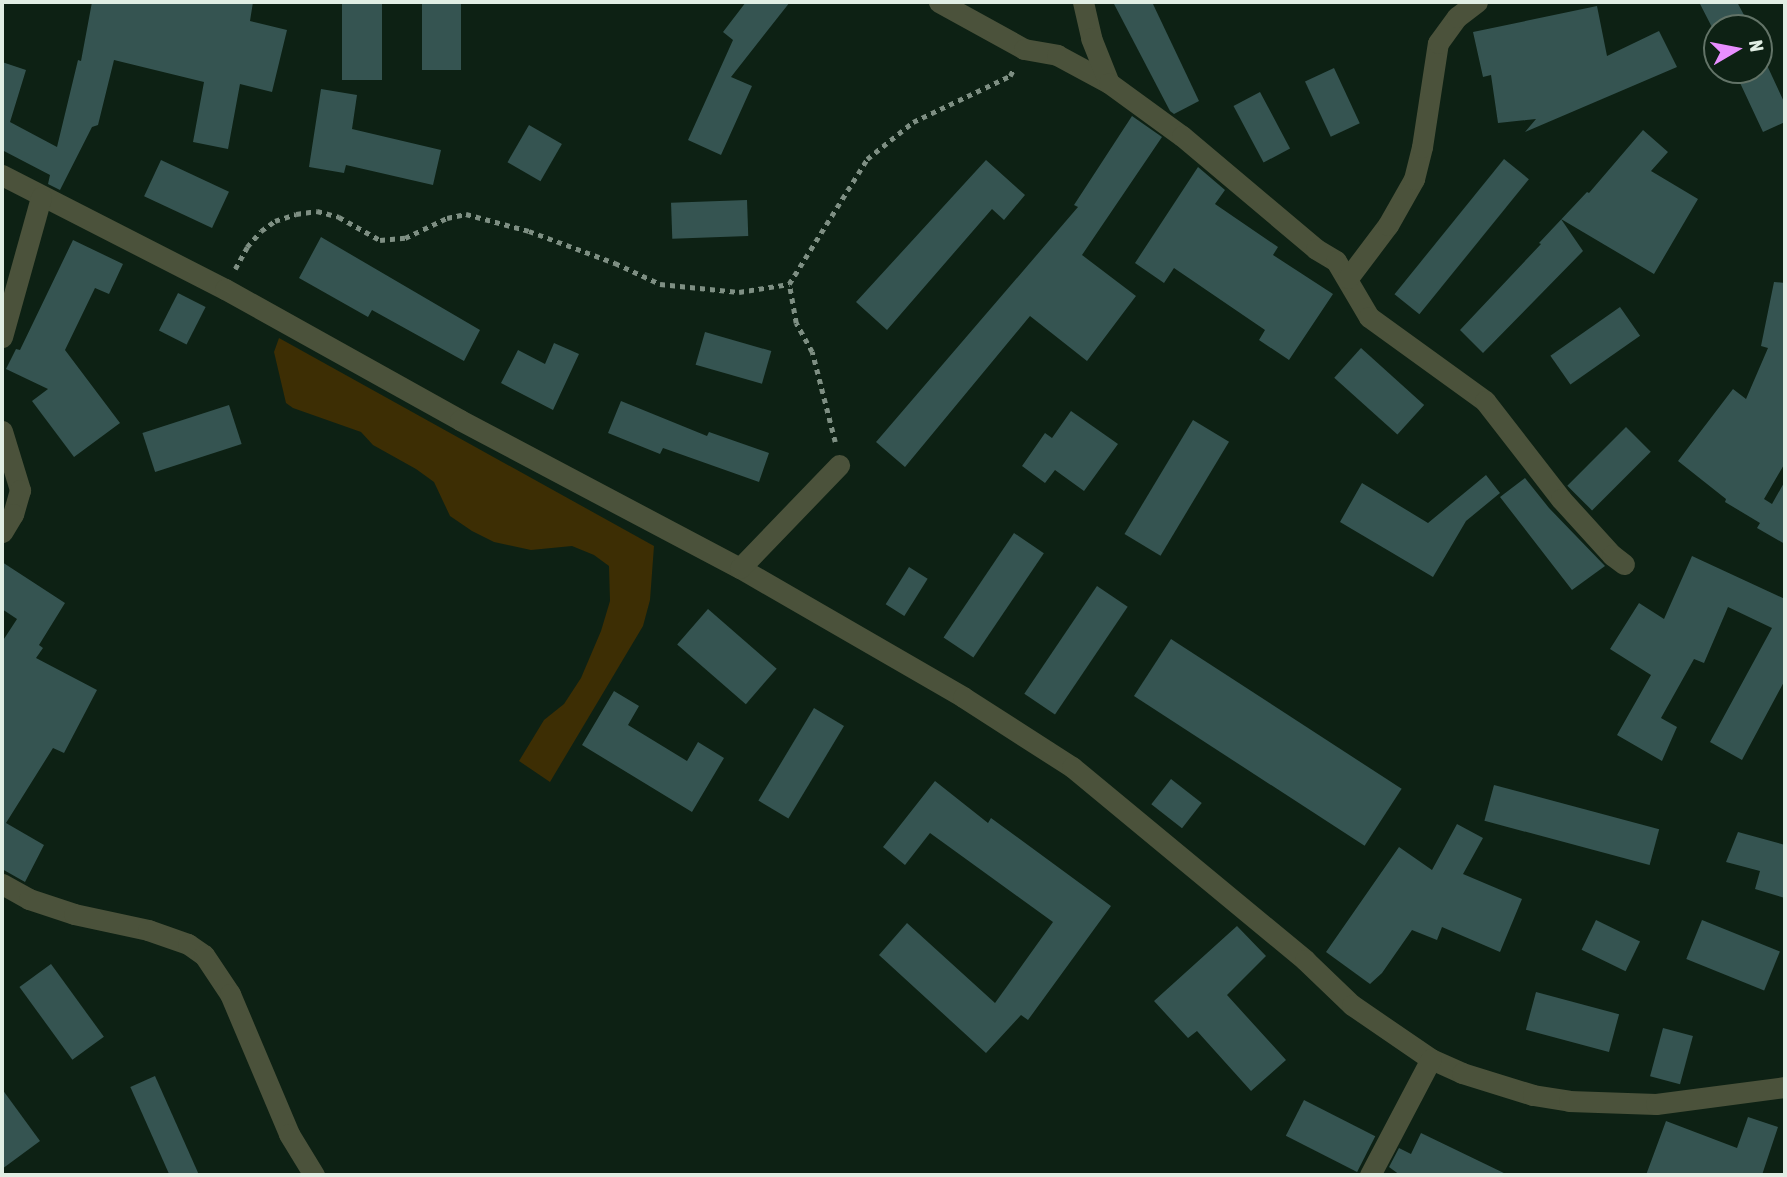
<!DOCTYPE html>
<html>
<head>
<meta charset="utf-8">
<style>
  body { margin:0 }
  #map { position:relative; width:1787px; height:1177px; overflow:hidden; background:#0d2114; font-family:"Asap Condensed",sans-serif }
  div>[style] { position:absolute }
  .green>* { inset:0; background:#3d2e04 }
  .building>* { inset:0; background:#355451; transform-origin:0 0 }
  .path>* { height:4.5px; margin-top:-2.25px; transform-origin:0; background:repeating-linear-gradient(90deg,#7e8f83 0 5px,transparent 0 10px) }
  .minor>* { height:21px; margin:-10.5px; padding:0 10.5px; transform-origin:10.5px; border-radius:10.5px; background:#4b523b }
  span { translate:-50% -50%; white-space:nowrap; text-align:center; line-height:1.15; -webkit-text-stroke:7px #0d2114; paint-order:stroke }
  .frame { position:absolute; inset:0; border:4px solid #e1eee4; pointer-events:none }
  .north { position:absolute; left:1703px; top:14px; width:70px; height:70px; box-sizing:border-box; background:#0d2114; border:2px solid #627367; border-radius:50%; rotate:80deg; font-size:19px; font-weight:700; line-height:28px; text-align:center; color:#e1eee4 }
  .north::after { content:''; display:block; margin:auto; width:24px; height:32px; background:#e88eff; clip-path:polygon(50% 0,100% 100%,50% 72%,0 100%) }
</style>
</head>
<body>
<div id="map">
  <div class="green">
    <div style="clip-path:polygon(279px 338px,654px 546px,650px 600px,643px 626px,550px 782px,519px 761px,544px 720px,564px 704px,581px 678px,601px 631px,610px 601px,609px 566px,594px 555px,572px 546px,531px 550px,494px 542px,472px 531px,450px 516px,434px 482px,416px 469px,373px 445px,361px 432px,293px 408px,286px 403px,274px 352px)"></div>
  </div>
  <div class="building">
    <div style="clip-path:polygon(92px 2px,253px 2px,250px 21px,287px 30px,272px 92px,240px 84px,228px 149px,193px 142px,204px 82px,114px 60px,98px 125px,92px 127px,60px 190px,48px 184px,50px 175px,2px 150px,2px 62px,26px 70px,10px 122px,57px 147px,78px 60px,81px 61px)"></div>
    <div style="left:342px;top:2px;width:40px;height:78px"></div>
    <div style="left:422px;top:2px;width:39px;height:68px"></div>
    <div style="clip-path:polygon(746px 2px,790px 2px,731px 77px,752px 86px,721px 155px,688px 140px,733px 40px,723px 32px)"></div>
    <div style="clip-path:polygon(1113px 2px,1152px 2px,1199px 101px,1174px 114px,1170px 111px)"></div>
    <div style="clip-path:polygon(1699px 2px,1737px 2px,1751px 28px,1717px 28px,1717px 37px)"></div>
    <div style="clip-path:polygon(1597px 6px,1607px 56px,1659px 31px,1677px 67px,1525px 132px,1536px 119px,1498px 123px,1491px 75px,1483px 77px,1473px 32px)"></div>
    <div style="clip-path:polygon(1759px 48px,1785px 104px,1785px 122px,1763px 132px,1734px 70px,1759px 70px)"></div>
    <div style="left:1334px;top:68px;width:61px;height:32px;rotate:65deg"></div>
    <div style="clip-path:polygon(321px 89px,357px 95px,352px 129px,441px 150px,433px 185px,346px 165px,344px 173px,309px 167px)"></div>
    <div style="left:1260px;top:92px;width:64px;height:30px;rotate:62deg"></div>
    <div style="clip-path:polygon(1132px 116px,1162px 137px,1082px 255px,1136px 296px,1087px 361px,1030px 316px,905px 467px,876px 442px,1078px 207px,1074px 205px)"></div>
    <div style="left:529px;top:125px;width:38px;height:43px;rotate:30deg"></div>
    <div style="clip-path:polygon(1643px 130px,1668px 152px,1651px 171px,1698px 199px,1654px 274px,1561px 219px,1583px 251px,1483px 353px,1460px 330px,1541px 244px,1539px 243px,1587px 192px,1589px 193px)"></div>
    <div style="left:1504px;top:159px;width:32px;height:174px;rotate:39deg"></div>
    <div style="left:161px;top:160px;width:75px;height:40px;rotate:25deg"></div>
    <div style="clip-path:polygon(986px 160px,1025px 195px,1004px 220px,992px 209px,887px 330px,856px 302px)"></div>
    <div style="clip-path:polygon(1198px 167px,1225px 190px,1215px 204px,1278px 247px,1273px 255px,1333px 294px,1289px 360px,1259px 340px,1265px 330px,1174px 268px,1164px 283px,1135px 263px)"></div>
    <div style="left:747px;top:200px;width:36px;height:76px;rotate:88deg"></div>
    <div style="clip-path:polygon(321px 237px,480px 330px,464px 361px,372px 310px,368px 317px,299px 278px)"></div>
    <div style="clip-path:polygon(73px 240px,123px 264px,109px 294px,95px 288px,65px 350px,120px 423px,74px 457px,32px 401px,48px 389px,6px 369px,16px 349px,20px 350px)"></div>
    <div style="clip-path:polygon(1774px 282px,1785px 283px,1785px 463px,1764px 499px,1772px 504px,1785px 481px,1785px 544px,1757px 528px,1760px 523px,1725px 502px,1726px 499px,1678px 461px,1733px 389px,1746px 399px,1768px 348px,1761px 346px)"></div>
    <div style="left:178px;top:293px;width:31px;height:42px;rotate:27deg"></div>
    <div style="left:1620px;top:307px;width:35px;height:85px;rotate:55deg"></div>
    <div style="left:705px;top:332px;width:69px;height:34px;rotate:16deg"></div>
    <div style="clip-path:polygon(554px 343px,579px 354px,553px 410px,501px 383px,518px 350px,545px 364px)"></div>
    <div style="left:1361px;top:348px;width:85px;height:40px;rotate:42deg"></div>
    <div style="clip-path:polygon(621px 401px,707px 436px,709px 432px,769px 453px,759px 482px,663px 448px,660px 454px,608px 433px)"></div>
    <div style="left:229px;top:405px;width:41px;height:91px;rotate:72deg"></div>
    <div style="clip-path:polygon(1071px 411px,1118px 444px,1084px 491px,1055px 470px,1045px 483px,1022px 466px,1045px 433px,1052px 438px)"></div>
    <div style="left:1193px;top:420px;width:42px;height:133px;rotate:31deg"></div>
    <div style="left:1626px;top:427px;width:35px;height:83px;rotate:45deg"></div>
    <div style="clip-path:polygon(1486px 475px,1500px 493px,1466px 521px,1433px 577px,1340px 522px,1362px 483px,1428px 523px)"></div>
    <div style="clip-path:polygon(1525px 478px,1549px 508px,1605px 566px,1572px 590px,1500px 497px)"></div>
    <div style="left:1014px;top:533px;width:36px;height:126px;rotate:34deg"></div>
    <div style="clip-path:polygon(1692px 556px,1785px 599px,1785px 680px,1742px 760px,1710px 742px,1772px 628px,1728px 607px,1704px 663px,1694px 659px,1661px 718px,1677px 727px,1662px 761px,1617px 735px,1651px 675px,1610px 649px,1639px 603px,1664px 619px)"></div>
    <div style="clip-path:polygon(2px 562px,65px 603px,39px 645px,43px 648px,36px 658px,97px 690px,64px 753px,53px 748px,6px 823px,44px 845px,25px 882px,2px 869px,2px 642px,17px 619px,2px 609px)"></div>
    <div style="left:909px;top:567px;width:22px;height:44px;rotate:32deg"></div>
    <div style="left:1097px;top:586px;width:37px;height:130px;rotate:34deg"></div>
    <div style="left:708px;top:609px;width:91px;height:47px;rotate:41deg"></div>
    <div style="left:1171px;top:639px;width:275px;height:68px;rotate:33deg"></div>
    <div style="clip-path:polygon(614px 691px,639px 706px,628px 725px,687px 761px,698px 742px,724px 758px,692px 812px,582px 745px)"></div>
    <div style="left:814px;top:708px;width:35px;height:108px;rotate:31deg"></div>
    <div style="left:1171px;top:779px;width:39px;height:32px;rotate:38deg"></div>
    <div style="clip-path:polygon(935px 781px,988px 823px,991px 818px,1111px 906px,1028px 1020px,1021px 1015px,986px 1053px,879px 955px,907px 923px,995px 1003px,1053px 922px,930px 833px,905px 865px,883px 847px)"></div>
    <div style="left:1494px;top:785px;width:171px;height:37px;rotate:15deg"></div>
    <div style="clip-path:polygon(1457px 824px,1483px 838px,1463px 874px,1522px 899px,1500px 952px,1442px 927px,1437px 940px,1412px 930px,1382px 973px,1370px 984px,1326px 952px,1399px 847px,1432px 870px)"></div>
    <div style="clip-path:polygon(1738px 832px,1785px 845px,1785px 898px,1755px 889px,1760px 871px,1726px 862px)"></div>
    <div style="left:1596px;top:920px;width:49px;height:33px;rotate:26deg"></div>
    <div style="left:1702px;top:920px;width:84px;height:42px;rotate:22deg"></div>
    <div style="clip-path:polygon(1237px 926px,1266px 956px,1227px 995px,1286px 1060px,1251px 1091px,1197px 1031px,1188px 1038px,1154px 1001px)"></div>
    <div style="left:51px;top:964px;width:90px;height:39px;rotate:54deg"></div>
    <div style="left:1536px;top:992px;width:86px;height:39px;rotate:15deg"></div>
    <div style="left:1663px;top:1028px;width:31px;height:50px;rotate:15deg"></div>
    <div style="left:155px;top:1076px;width:108px;height:27px;rotate:66deg"></div>
    <div style="clip-path:polygon(2px 1089px,40px 1141px,2px 1169px)"></div>
    <div style="left:1304px;top:1100px;width:80px;height:40px;rotate:27deg"></div>
    <div style="clip-path:polygon(1748px 1117px,1778px 1127px,1762px 1175px,1646px 1175px,1666px 1121px,1737px 1148px)"></div>
    <div style="clip-path:polygon(1421px 1133px,1508px 1175px,1400px 1175px,1389px 1167px,1399px 1148px,1411px 1154px)"></div>
  </div>
  <div class="path">
    <div style="left:235px;top:269px;width:25px;rotate:-61deg"></div>
    <div style="left:247px;top:247px;width:21px;rotate:-49deg"></div>
    <div style="left:261px;top:231px;width:17px;rotate:-36deg"></div>
    <div style="left:275px;top:221px;width:22px;rotate:-18deg"></div>
    <div style="left:296px;top:214px;width:21px;rotate:-8deg"></div>
    <div style="left:317px;top:211px;width:23px;rotate:15deg"></div>
    <div style="left:339px;top:217px;width:47px;rotate:29.3deg"></div>
    <div style="left:380px;top:240px;width:25px;rotate:-5deg"></div>
    <div style="left:405px;top:238px;width:47px;rotate:-25.5deg"></div>
    <div style="left:447px;top:218px;width:19px;rotate:-12deg"></div>
    <div style="left:466px;top:214px;width:65px;rotate:15.1deg"></div>
    <div style="left:529px;top:231px;width:92px;rotate:20.4deg"></div>
    <div style="left:615px;top:263px;width:50px;rotate:25deg"></div>
    <div style="left:660px;top:284px;width:79px;rotate:5.8deg"></div>
    <div style="left:739px;top:292px;width:51px;rotate:-9.1deg"></div>
    <div style="left:835px;top:442px;width:93px;rotate:-104.3deg"></div>
    <div style="left:812px;top:352px;width:33px;rotate:-119deg"></div>
    <div style="left:796px;top:323px;width:40px;rotate:-100deg"></div>
    <div style="left:789px;top:284px;width:147px;rotate:-58deg"></div>
    <div style="left:867px;top:159px;width:59px;rotate:-38.8deg"></div>
    <div style="left:913px;top:122px;width:107px;rotate:-25.4deg"></div>
    <div style="left:1010px;top:76px;width:9px;rotate:-63deg"></div>
  </div>
  <div class="minor">
    <div style="left:939px;top:2px;width:97px;rotate:28.9deg"></div>
    <div style="left:1024px;top:49px;width:34px;rotate:10deg"></div>
    <div style="left:1057px;top:55px;width:59px;rotate:28.3deg"></div>
    <div style="left:1083px;top:2px;width:37px;rotate:77deg"></div>
    <div style="left:1091px;top:38px;width:48px;rotate:68.2deg"></div>
    <div style="left:1109px;top:83px;width:90px;rotate:36deg"></div>
    <div style="left:1182px;top:136px;width:175px;rotate:40.1deg"></div>
    <div style="left:1316px;top:249px;width:23px;rotate:31deg"></div>
    <div style="left:1336px;top:261px;width:65px;rotate:59.5deg"></div>
    <div style="left:1369px;top:317px;width:143px;rotate:35.9deg"></div>
    <div style="left:1485px;top:401px;width:124px;rotate:52.2deg"></div>
    <div style="left:1561px;top:499px;width:76px;rotate:47.7deg"></div>
    <div style="left:1612px;top:555px;width:15px;rotate:37deg"></div>
    <div style="left:2px;top:175px;width:250px;rotate:27.1deg"></div>
    <div style="left:225px;top:289px;width:269px;rotate:29.1deg"></div>
    <div style="left:460px;top:420px;width:317px;rotate:27.9deg"></div>
    <div style="left:740px;top:568px;width:258px;rotate:30deg"></div>
    <div style="left:963px;top:697px;width:130px;rotate:32.7deg"></div>
    <div style="left:1072px;top:767px;width:303px;rotate:39.6deg"></div>
    <div style="left:1305px;top:960px;width:65px;rotate:43.8deg"></div>
    <div style="left:1352px;top:1005px;width:96px;rotate:34.4deg"></div>
    <div style="left:1431px;top:1059px;width:34px;rotate:24deg"></div>
    <div style="left:1462px;top:1073px;width:74px;rotate:17.2deg"></div>
    <div style="left:1533px;top:1095px;width:36px;rotate:9deg"></div>
    <div style="left:1569px;top:1101px;width:87px;rotate:2deg"></div>
    <div style="left:1656px;top:1104px;width:130px;rotate:-7.5deg"></div>
    <div style="left:1348px;top:278px;width:66px;rotate:-53deg"></div>
    <div style="left:1388px;top:225px;width:53px;rotate:-60.5deg"></div>
    <div style="left:1414px;top:179px;width:33px;rotate:-76deg"></div>
    <div style="left:1422px;top:147px;width:105px;rotate:-81.3deg"></div>
    <div style="left:1438px;top:43px;width:32px;rotate:-54deg"></div>
    <div style="left:1457px;top:17px;width:25px;rotate:-37deg"></div>
    <div style="left:2px;top:337px;width:145px;rotate:-74.4deg"></div>
    <div style="left:2px;top:431px;width:62px;rotate:73deg"></div>
    <div style="left:20px;top:490px;width:25px;rotate:106deg"></div>
    <div style="left:13px;top:514px;width:21px;rotate:121deg"></div>
    <div style="left:740px;top:568px;width:143px;rotate:-46.1deg"></div>
    <div style="left:2px;top:884px;width:31px;rotate:29deg"></div>
    <div style="left:29px;top:899px;width:47px;rotate:18.4deg"></div>
    <div style="left:74px;top:914px;width:76px;rotate:12.2deg"></div>
    <div style="left:148px;top:930px;width:42px;rotate:19.3deg"></div>
    <div style="left:188px;top:944px;width:19px;rotate:35deg"></div>
    <div style="left:204px;top:955px;width:47px;rotate:56.3deg"></div>
    <div style="left:230px;top:994px;width:152px;rotate:67.1deg"></div>
    <div style="left:289px;top:1134px;width:48px;rotate:58.6deg"></div>
    <div style="left:1370px;top:1175px;width:131px;rotate:-62.3deg"></div>
  </div>
  <div class="frame"></div>
  <div class="north">N</div>
</div>
</body>
</html>
